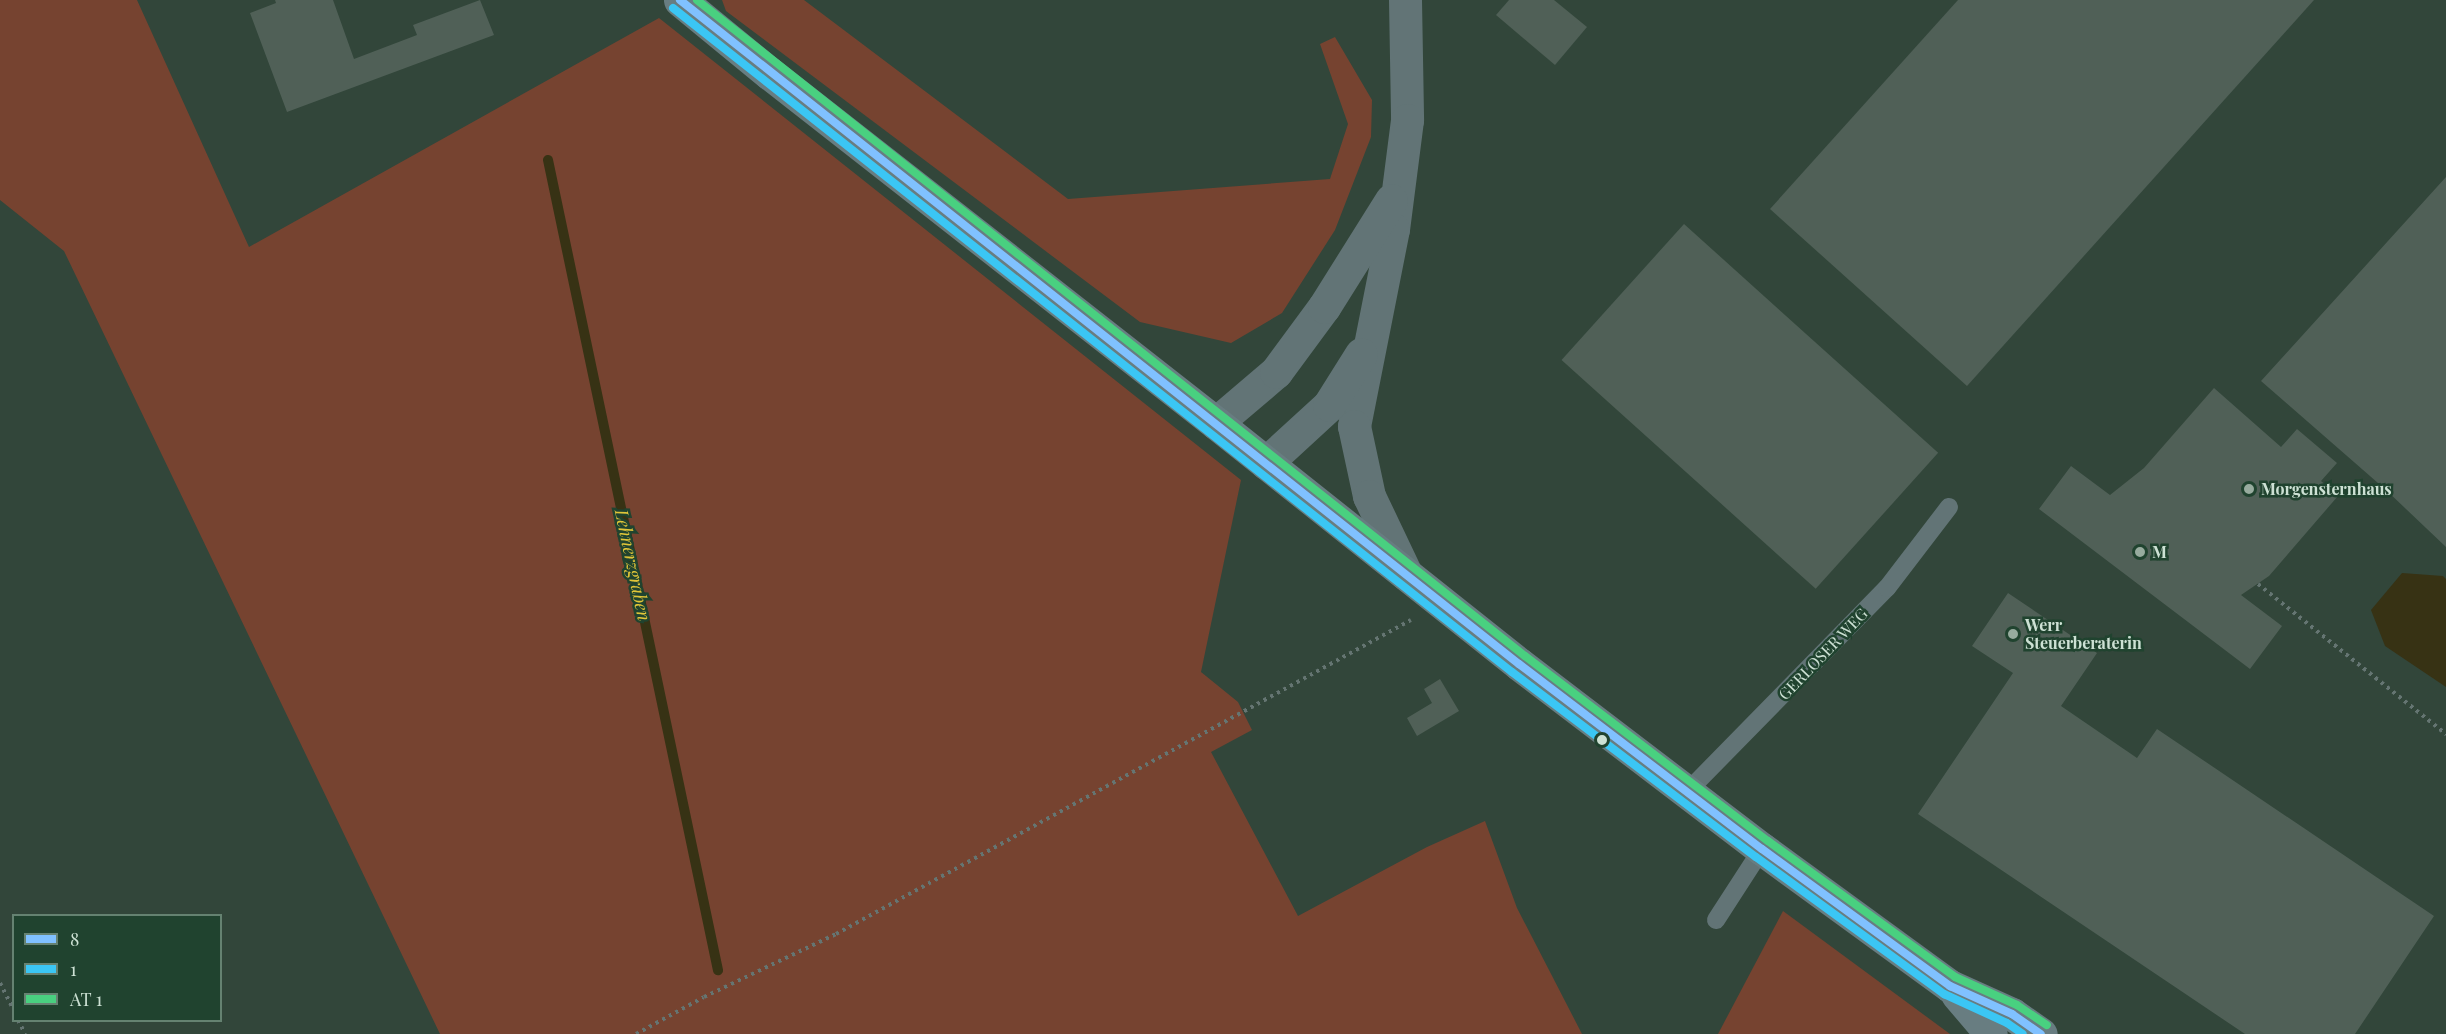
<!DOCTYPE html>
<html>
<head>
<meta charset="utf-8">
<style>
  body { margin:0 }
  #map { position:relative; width:2446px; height:1034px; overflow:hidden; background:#32463a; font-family:"Playfair Display",serif }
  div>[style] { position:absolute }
  .green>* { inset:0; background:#764330 }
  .water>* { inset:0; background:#373214 }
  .stream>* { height:10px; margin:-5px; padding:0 5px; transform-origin:5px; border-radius:5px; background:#373214 }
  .building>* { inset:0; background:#506057; transform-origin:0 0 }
  .path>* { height:4px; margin-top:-2px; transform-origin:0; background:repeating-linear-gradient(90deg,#657572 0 3px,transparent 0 7.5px) }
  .lane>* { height:18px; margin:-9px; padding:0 9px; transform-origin:9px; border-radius:9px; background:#627476 }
  .street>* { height:33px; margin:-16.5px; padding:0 16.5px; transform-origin:16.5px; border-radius:16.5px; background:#627476 }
  .secondary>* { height:33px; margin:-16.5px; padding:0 16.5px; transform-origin:16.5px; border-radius:16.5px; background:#687d81 }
  .bus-1>* { height:8px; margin:-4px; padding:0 4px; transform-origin:4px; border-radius:4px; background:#80c1ff }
  .bus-2>* { height:8px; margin:-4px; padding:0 4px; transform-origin:4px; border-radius:4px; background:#3bc6f4 }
  .bus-3>* { height:8px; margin:-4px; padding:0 4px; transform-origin:4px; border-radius:4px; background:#49d080 }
  .dots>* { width:16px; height:16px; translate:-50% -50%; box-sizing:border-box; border:3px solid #20432f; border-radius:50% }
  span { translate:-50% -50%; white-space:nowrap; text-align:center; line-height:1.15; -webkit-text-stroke:5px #20432f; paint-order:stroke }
  .poi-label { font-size:16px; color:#cde1d4; font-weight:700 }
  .left { translate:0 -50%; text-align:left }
  .street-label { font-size:16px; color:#cde1d4 }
  .water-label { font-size:18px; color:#e0c539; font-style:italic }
  .legend { position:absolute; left:12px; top:914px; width:210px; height:108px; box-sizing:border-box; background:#20432f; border:2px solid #658271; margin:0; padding:8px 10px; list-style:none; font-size:18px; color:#cde1d4 }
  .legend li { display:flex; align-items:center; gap:12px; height:30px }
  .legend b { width:30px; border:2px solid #658271 }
</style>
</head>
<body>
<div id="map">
  <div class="green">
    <div style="clip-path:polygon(0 0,137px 0,249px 247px,659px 18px,1241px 480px,1201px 672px,1238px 702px,1252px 730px,1211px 752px,1298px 916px,1427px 847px,1485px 821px,1517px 908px,1582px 1034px,440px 1034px,64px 251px,0 200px)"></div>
    <div style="clip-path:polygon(722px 0,804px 0,1068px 199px,1330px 179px,1348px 124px,1320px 44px,1335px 37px,1372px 100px,1371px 137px,1335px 230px,1282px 313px,1231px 343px,1140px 322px,726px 11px)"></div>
    <div style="clip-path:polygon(1783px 911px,1950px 1034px,1718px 1034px)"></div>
  </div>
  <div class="water">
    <div style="clip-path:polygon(2402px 573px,2443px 576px,2446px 579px,2446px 687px,2385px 646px,2371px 610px)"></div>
  </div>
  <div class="stream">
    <div style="left:548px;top:160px;width:828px;rotate:78.15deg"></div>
  </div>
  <div class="building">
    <div style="clip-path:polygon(275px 0,333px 0,354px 59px,417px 35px,413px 25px,480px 0,494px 35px,287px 112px,250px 13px,276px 3px)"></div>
    <div style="clip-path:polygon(1509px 0,1554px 0,1587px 27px,1555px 65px,1496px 15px)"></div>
    <div style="clip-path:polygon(1958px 0,2314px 0,1967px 386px,1770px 209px)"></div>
    <div style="clip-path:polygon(2446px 177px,2446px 547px,2386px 490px,2261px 381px)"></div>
    <div style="left:1684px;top:224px;width:342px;height:183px;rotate:42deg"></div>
    <div style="clip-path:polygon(2214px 388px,2281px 447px,2297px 429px,2337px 463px,2321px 481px,2338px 496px,2269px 576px,2241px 595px,2282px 626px,2250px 669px,2039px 509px,2071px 466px,2110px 495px,2144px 468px)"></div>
    <div style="clip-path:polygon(2008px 593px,2097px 653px,2061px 706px,2137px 758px,2157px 729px,2434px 916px,2355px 1034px,2245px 1034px,1918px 814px,2013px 673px,1972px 646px)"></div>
    <div style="clip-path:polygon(1440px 679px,1459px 711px,1417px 736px,1407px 718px,1432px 703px,1424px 689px)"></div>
  </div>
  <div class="path">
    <div style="left:2258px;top:584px;width:241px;rotate:38.6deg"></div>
    <div style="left:0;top:983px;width:30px;rotate:63deg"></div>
    <div style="left:18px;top:1020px;width:16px;rotate:63deg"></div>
    <div style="left:636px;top:1034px;width:77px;rotate:-28.6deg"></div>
    <div style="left:704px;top:997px;width:146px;rotate:-25.5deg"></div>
    <div style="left:836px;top:934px;width:655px;rotate:-28.64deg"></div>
  </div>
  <div class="lane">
    <div style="left:1687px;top:792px;width:286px;rotate:-45.6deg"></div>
    <div style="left:1887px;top:588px;width:102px;rotate:-52.6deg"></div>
    <div style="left:1716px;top:920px;width:85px;rotate:-57.1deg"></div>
  </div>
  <div class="street">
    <div style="left:1405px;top:0;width:120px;rotate:89deg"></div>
    <div style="left:1407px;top:120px;width:110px;rotate:97.3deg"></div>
    <div style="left:1393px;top:229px;width:201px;rotate:101.2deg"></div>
    <div style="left:1354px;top:426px;width:72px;rotate:77.9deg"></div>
    <div style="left:1369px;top:496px;width:86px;rotate:64.6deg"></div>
    <div style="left:1216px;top:423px;width:79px;rotate:-40.4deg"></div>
    <div style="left:1276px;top:372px;width:81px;rotate:-53.6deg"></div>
    <div style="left:1324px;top:307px;width:126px;rotate:-57.9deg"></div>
    <div style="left:1266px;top:463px;width:86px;rotate:-42.6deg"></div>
    <div style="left:1329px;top:405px;width:60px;rotate:-57.9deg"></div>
  </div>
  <div class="secondary">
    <div style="left:680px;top:0;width:115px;rotate:39.4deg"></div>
    <div style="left:769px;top:73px;width:568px;rotate:38.06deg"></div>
    <div style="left:1216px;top:423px;width:387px;rotate:38.5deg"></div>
    <div style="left:1519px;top:664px;width:305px;rotate:37.3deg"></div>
    <div style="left:1762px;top:849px;width:233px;rotate:36.1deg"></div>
    <div style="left:1950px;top:986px;width:68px;rotate:24.3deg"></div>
    <div style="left:2012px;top:1014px;width:35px;rotate:35deg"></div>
    <div style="left:1957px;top:994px;width:52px;rotate:49.6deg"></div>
  </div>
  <div class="bus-1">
    <div style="left:680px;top:0;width:1070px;rotate:38.36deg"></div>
    <div style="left:1519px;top:664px;width:305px;rotate:37.3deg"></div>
    <div style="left:1762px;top:849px;width:233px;rotate:36.1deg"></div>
    <div style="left:1950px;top:986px;width:68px;rotate:24.3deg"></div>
    <div style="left:2012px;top:1014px;width:35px;rotate:35deg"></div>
  </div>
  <div class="bus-2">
    <div style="left:673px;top:8px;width:1070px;rotate:38.36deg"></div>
    <div style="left:1512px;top:672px;width:306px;rotate:37.2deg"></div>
    <div style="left:1756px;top:857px;width:233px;rotate:36.1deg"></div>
    <div style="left:1944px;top:994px;width:69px;rotate:24.7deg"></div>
    <div style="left:2007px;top:1023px;width:19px;rotate:35deg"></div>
  </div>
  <div class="bus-3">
    <div style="left:697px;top:0;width:1056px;rotate:38.39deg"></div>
    <div style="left:1525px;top:656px;width:305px;rotate:37.3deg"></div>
    <div style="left:1768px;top:841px;width:231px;rotate:36deg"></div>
    <div style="left:1955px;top:977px;width:68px;rotate:24.3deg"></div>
    <div style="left:2017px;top:1005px;width:36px;rotate:34deg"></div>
  </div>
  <div class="dots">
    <div style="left:2249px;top:489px;background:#97ab9e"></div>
    <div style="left:2140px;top:552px;background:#97ab9e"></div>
    <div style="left:2013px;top:634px;background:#97ab9e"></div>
    <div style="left:1602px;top:740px;background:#cde1d4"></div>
  </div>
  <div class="poi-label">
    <span class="left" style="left:2261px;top:489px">Morgensternhaus</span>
    <span class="left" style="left:2152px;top:552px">M</span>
    <span class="left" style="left:2025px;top:634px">Werr<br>Steuerberaterin</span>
  </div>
  <div class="street-label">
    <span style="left:1823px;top:654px;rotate:-46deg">GERLOSER WEG</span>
  </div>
  <div class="water-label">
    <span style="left:633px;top:565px;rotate:78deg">Lehnerzgraben</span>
  </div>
  <ul class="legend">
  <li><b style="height:8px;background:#80c1ff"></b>8</li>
  <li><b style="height:8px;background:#3bc6f4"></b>1</li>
  <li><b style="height:8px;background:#49d080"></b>AT 1</li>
  </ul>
</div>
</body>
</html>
